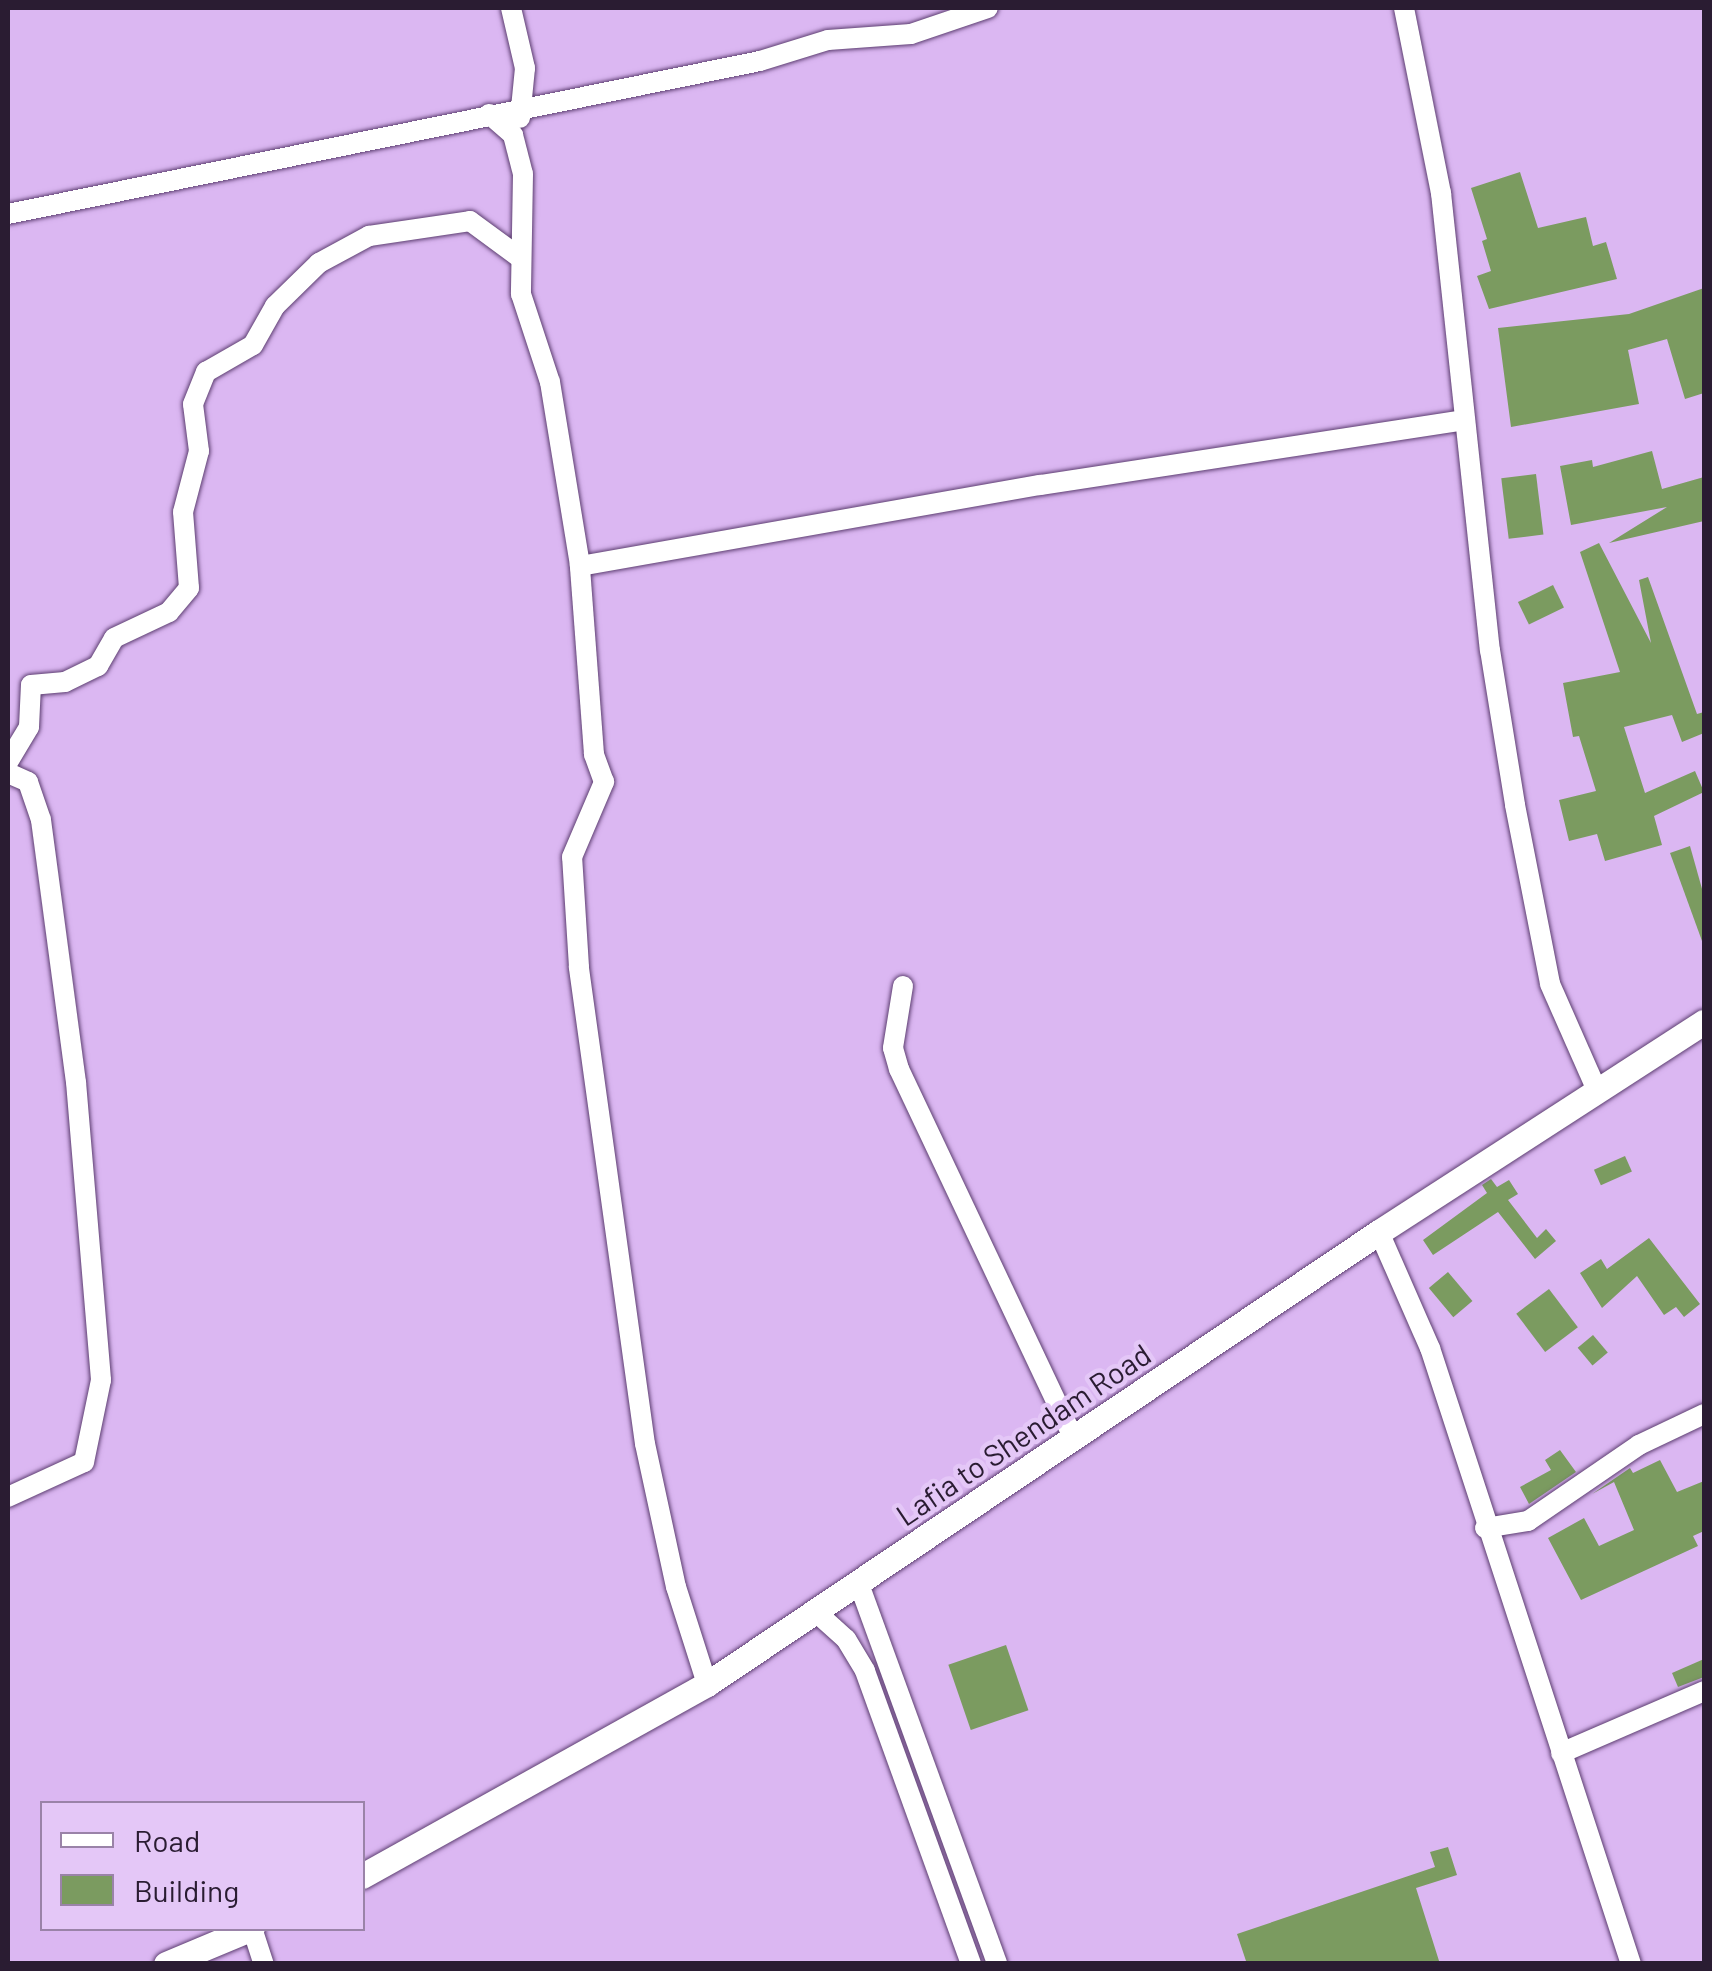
<!DOCTYPE html>
<html>
<head>
<meta charset="utf-8">
<style>
  body { margin:0 }
  #map { position:relative; width:1712px; height:1971px; overflow:hidden; background:#dbb7f2; font-family:Barlow,sans-serif }
  div>[style] { position:absolute }
  .building>* { inset:0; background:#7b9b60; transform-origin:0 0 }
  .roads { filter:drop-shadow(0 0 2px #5d3e71) drop-shadow(0 0 2px #5d3e71) }
  .minor>* { height:20px; margin:-10px; padding:0 10px; transform-origin:10px; border-radius:10px; background:#fff }
  .major>* { height:25px; margin:-12.5px; padding:0 12.5px; transform-origin:12.5px; border-radius:12.5px; background:#fff }
  span { translate:-50% -50%; white-space:nowrap; text-align:center; line-height:1.15; -webkit-text-stroke:9px #e4c7f7; paint-order:stroke }
  .street-label { font-size:30px; color:#2a1c32 }
  .frame { position:absolute; inset:0; border:10px solid #2a1c32; pointer-events:none }
  .legend { position:absolute; left:40px; top:1801px; width:325px; height:130px; box-sizing:border-box; background:#e4c7f7; border:2px solid #9a83a8; margin:0; padding:12px 18px; list-style:none; font-size:30px; color:#2a1c32 }
  .legend li { display:flex; align-items:center; gap:20px; height:50px }
  .legend b { width:50px; border:2px solid #9a83a8 }
</style>
</head>
<body>
<div id="map">
  <div class="building">
    <div style="clip-path:polygon(1520px 172px,1538px 228px,1586px 217px,1593px 246px,1606px 242px,1617px 279px,1489px 309px,1477px 276px,1491px 271px,1482px 241px,1487px 239px,1471px 188px)"></div>
    <div style="clip-path:polygon(1704px 288px,1704px 393px,1685px 399px,1667px 339px,1628px 350px,1639px 404px,1511px 427px,1498px 328px,1629px 314px)"></div>
    <div style="clip-path:polygon(1652px 451px,1662px 489px,1704px 477px,1704px 521px,1609px 543px,1667px 507px,1571px 525px,1560px 466px,1592px 460px,1593px 467px)"></div>
    <div style="left:1536px;top:474px;width:61px;height:35px;rotate:83deg"></div>
    <div style="clip-path:polygon(1599px 543px,1651px 643px,1639px 580px,1648px 577px,1697px 714px,1704px 712px,1704px 733px,1682px 742px,1672px 715px,1624px 727px,1645px 793px,1695px 771px,1704px 792px,1654px 816px,1662px 845px,1605px 861px,1597px 834px,1569px 841px,1559px 800px,1596px 791px,1579px 736px,1573px 737px,1563px 683px,1620px 672px,1580px 552px)"></div>
    <div style="left:1553px;top:585px;width:25px;height:39px;rotate:64deg"></div>
    <div style="clip-path:polygon(1690px 846px,1704px 896px,1702px 941px,1670px 853px)"></div>
    <div style="left:1625px;top:1156px;width:17px;height:34px;rotate:66deg"></div>
    <div style="clip-path:polygon(1491px 1179px,1497px 1187px,1509px 1180px,1518px 1194px,1508px 1200px,1537px 1238px,1546px 1229px,1556px 1241px,1535px 1259px,1498px 1212px,1433px 1255px,1423px 1240px,1487px 1193px,1482px 1185px)"></div>
    <div style="clip-path:polygon(1649px 1238px,1700px 1304px,1684px 1317px,1676px 1307px,1664px 1315px,1637px 1276px,1602px 1308px,1580px 1273px,1601px 1259px,1607px 1269px)"></div>
    <div style="left:1448px;top:1272px;width:38px;height:25px;rotate:50deg"></div>
    <div style="left:1549px;top:1289px;width:48px;height:41px;rotate:53deg"></div>
    <div style="left:1593px;top:1335px;width:23px;height:20px;rotate:50deg"></div>
    <div style="clip-path:polygon(1560px 1450px,1576px 1472px,1529px 1504px,1520px 1487px,1551px 1470px,1545px 1460px)"></div>
    <div style="clip-path:polygon(1660px 1460px,1677px 1492px,1704px 1481px,1704px 1531px,1693px 1536px,1698px 1546px,1581px 1600px,1548px 1538px,1584px 1518px,1599px 1546px,1634px 1530px,1614px 1482px,1592px 1494px,1630px 1468px,1633px 1473px)"></div>
    <div style="left:1006px;top:1645px;width:69px;height:61px;rotate:71deg"></div>
    <div style="clip-path:polygon(1704px 1659px,1704px 1677px,1678px 1687px,1672px 1673px)"></div>
    <div style="clip-path:polygon(1448px 1847px,1457px 1875px,1416px 1888px,1440px 1964px,1247px 1964px,1237px 1934px,1435px 1867px,1430px 1852px)"></div>
  </div>
  <div class="roads">
    <div class="minor">
      <div style="left:511px;top:8px;width:62px;rotate:76.9deg"></div>
      <div style="left:525px;top:68px;width:50px;rotate:95.7deg"></div>
      <div style="left:1404px;top:8px;width:189px;rotate:78.7deg"></div>
      <div style="left:1441px;top:193px;width:460px;rotate:83.9deg"></div>
      <div style="left:1490px;top:650px;width:157px;rotate:80.8deg"></div>
      <div style="left:1515px;top:805px;width:182px;rotate:78.9deg"></div>
      <div style="left:1550px;top:984px;width:119px;rotate:66.2deg"></div>
      <div style="left:489px;top:114px;width:32px;rotate:41deg"></div>
      <div style="left:513px;top:135px;width:40px;rotate:75.6deg"></div>
      <div style="left:523px;top:174px;width:120px;rotate:91deg"></div>
      <div style="left:521px;top:294px;width:93px;rotate:71.8deg"></div>
      <div style="left:550px;top:382px;width:186px;rotate:80.7deg"></div>
      <div style="left:8px;top:214px;width:767px;rotate:-11.5deg"></div>
      <div style="left:760px;top:61px;width:71px;rotate:-17.2deg"></div>
      <div style="left:828px;top:40px;width:83px;rotate:-4.1deg"></div>
      <div style="left:911px;top:34px;width:81px;rotate:-18.7deg"></div>
      <div style="left:8px;top:762px;width:41px;rotate:-59deg"></div>
      <div style="left:29px;top:727px;width:42px;rotate:-87.3deg"></div>
      <div style="left:31px;top:685px;width:34px;rotate:-5deg"></div>
      <div style="left:65px;top:682px;width:37px;rotate:-26deg"></div>
      <div style="left:98px;top:666px;width:32px;rotate:-60deg"></div>
      <div style="left:114px;top:638px;width:61px;rotate:-25.3deg"></div>
      <div style="left:169px;top:612px;width:31px;rotate:-50deg"></div>
      <div style="left:189px;top:588px;width:76px;rotate:-94.5deg"></div>
      <div style="left:183px;top:512px;width:63px;rotate:-75.3deg"></div>
      <div style="left:199px;top:451px;width:47px;rotate:-97.3deg"></div>
      <div style="left:193px;top:404px;width:35px;rotate:-68deg"></div>
      <div style="left:206px;top:372px;width:54px;rotate:-29.9deg"></div>
      <div style="left:253px;top:345px;width:45px;rotate:-60.6deg"></div>
      <div style="left:275px;top:306px;width:62px;rotate:-44.3deg"></div>
      <div style="left:319px;top:263px;width:57px;rotate:-28.4deg"></div>
      <div style="left:369px;top:236px;width:102px;rotate:-8.4deg"></div>
      <div style="left:470px;top:221px;width:61px;rotate:36.3deg"></div>
      <div style="left:8px;top:773px;width:22px;rotate:24deg"></div>
      <div style="left:28px;top:782px;width:40px;rotate:71.1deg"></div>
      <div style="left:41px;top:820px;width:264px;rotate:82.4deg"></div>
      <div style="left:76px;top:1082px;width:299px;rotate:85.2deg"></div>
      <div style="left:101px;top:1380px;width:84px;rotate:101.7deg"></div>
      <div style="left:84px;top:1462px;width:84px;rotate:155.3deg"></div>
      <div style="left:903px;top:986px;width:63px;rotate:99.2deg"></div>
      <div style="left:893px;top:1048px;width:22px;rotate:74deg"></div>
      <div style="left:899px;top:1069px;width:410px;rotate:64.7deg"></div>
      <div style="left:1379px;top:1232px;width:127px;rotate:66.3deg"></div>
      <div style="left:1430px;top:1348px;width:648px;rotate:71.93deg"></div>
      <div style="left:1485px;top:1528px;width:44px;rotate:-9.2deg"></div>
      <div style="left:1528px;top:1521px;width:135px;rotate:-34.4deg"></div>
      <div style="left:1639px;top:1445px;width:72px;rotate:-25.5deg"></div>
      <div style="left:859px;top:1584px;width:404px;rotate:70deg"></div>
      <div style="left:817px;top:1613px;width:39px;rotate:42deg"></div>
      <div style="left:846px;top:1639px;width:37px;rotate:59deg"></div>
      <div style="left:865px;top:1671px;width:312px;rotate:70.1deg"></div>
      <div style="left:707px;top:1684px;width:102px;rotate:-107.7deg"></div>
      <div style="left:676px;top:1587px;width:146px;rotate:-102.2deg"></div>
      <div style="left:645px;top:1444px;width:482px;rotate:-97.9deg"></div>
      <div style="left:579px;top:967px;width:110px;rotate:-93.6deg"></div>
      <div style="left:572px;top:857px;width:82px;rotate:-66.9deg"></div>
      <div style="left:604px;top:782px;width:30px;rotate:-110deg"></div>
      <div style="left:594px;top:754px;width:189px;rotate:-94.3deg"></div>
      <div style="left:580px;top:566px;width:467px;rotate:-10deg"></div>
      <div style="left:1040px;top:485px;width:428px;rotate:-8.7deg"></div>
      <div style="left:1561px;top:1753px;width:156px;rotate:-23.4deg"></div>
      <div style="left:252px;top:1928px;width:38px;rotate:72deg"></div>
    </div>
    <div class="major">
      <div style="left:362px;top:1876px;width:395px;rotate:-29.1deg"></div>
      <div style="left:707px;top:1684px;width:810px;rotate:-33.93deg"></div>
      <div style="left:1379px;top:1232px;width:387px;rotate:-32.9deg"></div>
      <div style="left:166px;top:1964px;width:93px;rotate:-22.7deg"></div>
    </div>
  </div>
  <div class="street-label">
    <span style="left:1023px;top:1434px;rotate:-34deg">Lafia to Shendam Road</span>
  </div>
  <div class="frame"></div>
  <ul class="legend">
  <li><b style="height:12px;background:#fff"></b>Road</li>
  <li><b style="height:28px;background:#7b9b60"></b>Building</li>
  </ul>
</div>
</body>
</html>
